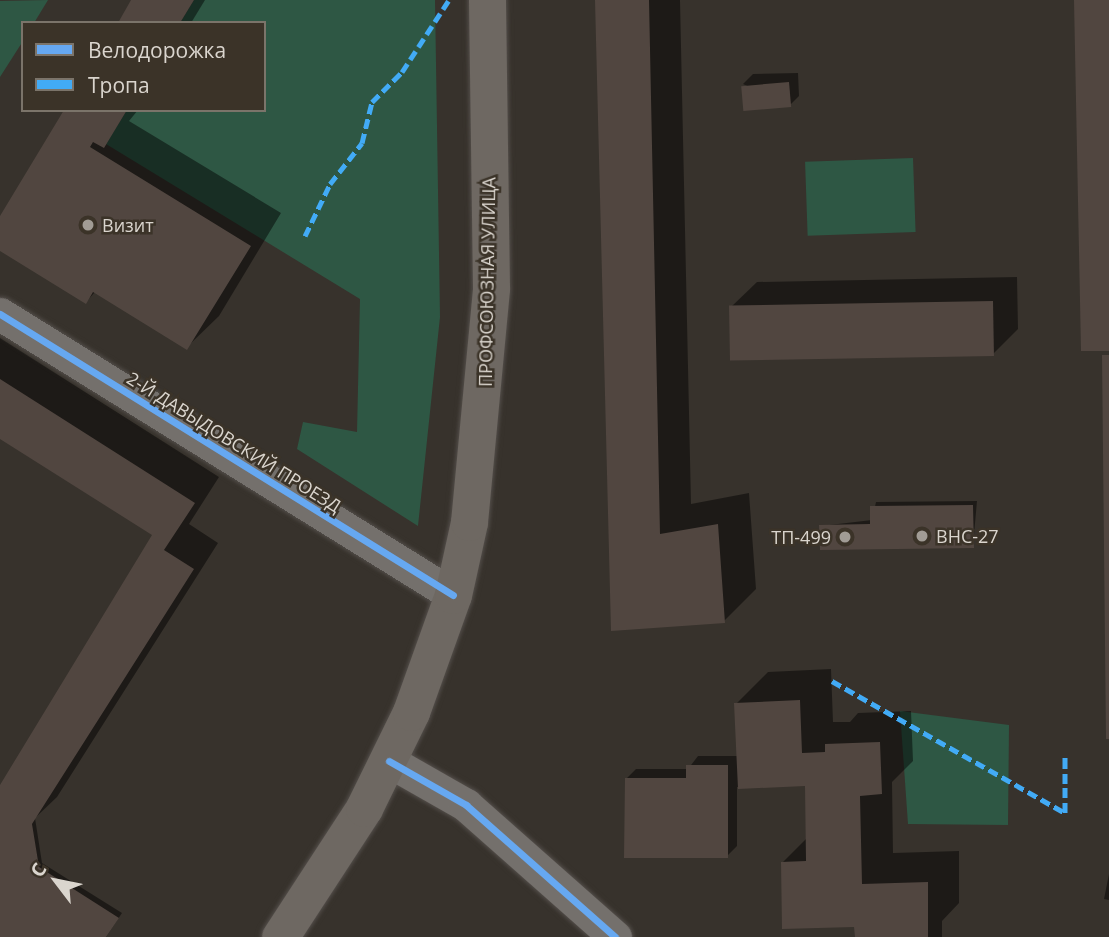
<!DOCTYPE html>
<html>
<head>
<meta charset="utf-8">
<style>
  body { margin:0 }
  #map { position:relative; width:1109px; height:937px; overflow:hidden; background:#37322c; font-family:"Open Sans",sans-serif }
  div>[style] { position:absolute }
  .green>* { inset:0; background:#2e5744; transform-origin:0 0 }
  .shadow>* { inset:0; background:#0007 }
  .building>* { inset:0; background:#514640; transform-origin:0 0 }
  .roads { filter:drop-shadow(0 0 2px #534e4a) drop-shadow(0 0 2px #534e4a) }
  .tertiary>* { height:33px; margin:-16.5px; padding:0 16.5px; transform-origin:16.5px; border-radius:16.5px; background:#74706c }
  .secondary>* { height:37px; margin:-18.5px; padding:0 18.5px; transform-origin:18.5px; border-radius:18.5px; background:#6e6862 }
  .quiet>* { height:5px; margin-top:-2.5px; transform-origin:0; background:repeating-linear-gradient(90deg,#42abf6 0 10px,transparent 0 15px) }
  .cycleway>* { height:7px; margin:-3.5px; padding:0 3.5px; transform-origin:3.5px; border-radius:3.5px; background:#66a8f1 }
  .dots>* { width:19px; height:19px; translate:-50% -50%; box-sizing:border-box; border:4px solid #3b3328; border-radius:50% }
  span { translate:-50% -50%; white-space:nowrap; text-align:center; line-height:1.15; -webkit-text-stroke:5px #3b3328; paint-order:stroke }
  .poi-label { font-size:18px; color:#dad5ce }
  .left { translate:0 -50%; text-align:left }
  .right { translate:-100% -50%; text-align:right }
  .street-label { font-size:18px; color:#dad5ce }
  .legend { position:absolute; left:21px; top:21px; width:245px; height:91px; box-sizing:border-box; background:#3b3328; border:2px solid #7b746a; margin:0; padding:9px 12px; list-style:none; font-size:21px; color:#dad5ce }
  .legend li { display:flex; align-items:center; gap:14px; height:35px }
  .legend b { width:35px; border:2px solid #7b746a }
  .north { position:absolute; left:21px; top:846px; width:70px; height:70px; -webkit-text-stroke:5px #3b3328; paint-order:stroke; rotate:302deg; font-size:19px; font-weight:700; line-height:28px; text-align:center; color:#dad5ce }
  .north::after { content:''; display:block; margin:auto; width:24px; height:32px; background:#dad5ce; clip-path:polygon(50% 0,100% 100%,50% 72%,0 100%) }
</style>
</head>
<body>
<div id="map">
  <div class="green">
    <div style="clip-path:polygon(48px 0,34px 23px,23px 23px,23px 41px,0 77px,0 1px)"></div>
    <div style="clip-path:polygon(194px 0,435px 0,440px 317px,418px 526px,297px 449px,303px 422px,357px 432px,360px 299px,106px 144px,127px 110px,264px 110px,264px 23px,180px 23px)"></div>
    <div style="left:913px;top:158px;width:74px;height:108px;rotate:88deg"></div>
    <div style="clip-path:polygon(900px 711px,1009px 725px,1008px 825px,908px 824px)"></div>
  </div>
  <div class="shadow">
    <div style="clip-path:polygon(134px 0,205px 0,191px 23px,120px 23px)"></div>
    <div style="clip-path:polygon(598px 0,680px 0,691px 504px,749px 493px,756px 589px,724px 621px,613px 629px)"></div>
    <div style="clip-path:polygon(798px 73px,799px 96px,790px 105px,743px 84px,753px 74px)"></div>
    <div style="clip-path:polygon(66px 110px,138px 110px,129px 121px,281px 213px,219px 316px,187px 347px,95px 292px,86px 302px,0 249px,0 219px)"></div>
    <div style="clip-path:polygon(1017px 277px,1018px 329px,993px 354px,731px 307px,757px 282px)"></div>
    <div style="clip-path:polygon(0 338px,219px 477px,189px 524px,218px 543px,57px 797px,35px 818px,42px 863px,122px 913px,106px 937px,0 937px,0 788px,155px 534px,0 436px)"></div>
    <div style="clip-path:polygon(977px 501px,973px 546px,821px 526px,872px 520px,876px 502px)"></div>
    <div style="clip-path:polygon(831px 669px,833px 722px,850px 722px,858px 713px,911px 711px,913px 761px,892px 782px,893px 853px,959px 851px,959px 903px,942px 921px,942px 937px,856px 937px,856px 925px,782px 863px,807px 838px,806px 784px,737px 787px,737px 846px,727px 856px,626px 779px,636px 769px,688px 769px,698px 756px,738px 756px,736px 704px,768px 672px)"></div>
    <div style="clip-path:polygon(1109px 874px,1109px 900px,1104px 899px)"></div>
  </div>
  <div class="building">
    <div style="clip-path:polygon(131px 0,194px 0,180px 23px,118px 23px)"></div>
    <div style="clip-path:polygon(595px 0,649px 0,660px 534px,718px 524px,725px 623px,611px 631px)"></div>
    <div style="clip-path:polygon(1074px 0,1109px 0,1109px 351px,1081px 351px)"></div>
    <div style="left:789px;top:82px;width:25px;height:48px;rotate:85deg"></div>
    <div style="clip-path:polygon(64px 110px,127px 110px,104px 148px,93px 142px,90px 147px,251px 246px,187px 350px,93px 292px,86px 304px,0 251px,0 216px)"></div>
    <div style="left:993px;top:301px;width:55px;height:264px;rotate:89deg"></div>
    <div style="clip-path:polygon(1102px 355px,1109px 355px,1109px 739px,1106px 739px)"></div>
    <div style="clip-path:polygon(0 379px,195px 503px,164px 550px,194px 569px,32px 824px,39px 867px,119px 918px,106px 937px,0 937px,0 785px,152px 535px,0 439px)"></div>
    <div style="clip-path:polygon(973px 505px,974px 548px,820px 550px,819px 525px,870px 524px,870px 506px)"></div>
    <div style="clip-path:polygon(800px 700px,802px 753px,825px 752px,825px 744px,880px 742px,882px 794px,860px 796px,862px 884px,928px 882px,928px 937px,855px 937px,854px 927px,782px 929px,781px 862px,806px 861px,805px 786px,738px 789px,734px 703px)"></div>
    <div style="clip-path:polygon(686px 765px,728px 765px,728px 858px,624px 858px,625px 778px,686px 778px)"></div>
  </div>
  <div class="roads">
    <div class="tertiary">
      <div style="left:0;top:314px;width:533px;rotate:31.81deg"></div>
      <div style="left:389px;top:761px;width:89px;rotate:29.7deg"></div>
      <div style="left:466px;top:805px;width:199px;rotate:41.5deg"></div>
    </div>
    <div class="secondary">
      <div style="left:280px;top:937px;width:154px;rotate:-56.9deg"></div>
      <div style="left:364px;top:808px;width:107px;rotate:-63.9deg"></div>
      <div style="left:411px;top:712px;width:124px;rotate:-70.3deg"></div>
      <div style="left:453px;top:595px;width:75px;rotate:-77.6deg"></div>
      <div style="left:469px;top:522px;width:235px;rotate:-84.6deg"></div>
      <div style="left:491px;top:288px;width:288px;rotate:-90.8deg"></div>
    </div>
  </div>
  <div class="quiet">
    <div style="left:305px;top:236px;width:58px;rotate:-64.3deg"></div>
    <div style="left:330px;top:184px;width:52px;rotate:-52deg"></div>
    <div style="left:362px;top:143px;width:42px;rotate:-76.3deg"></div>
    <div style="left:372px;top:102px;width:42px;rotate:-45deg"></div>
    <div style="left:402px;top:72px;width:86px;rotate:-56.9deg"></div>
    <div style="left:832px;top:681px;width:268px;rotate:29.5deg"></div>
    <div style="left:1065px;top:813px;width:56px;rotate:-90deg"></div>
  </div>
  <div class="cycleway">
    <div style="left:0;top:314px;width:533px;rotate:31.81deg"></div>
    <div style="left:389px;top:761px;width:89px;rotate:29.7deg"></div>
    <div style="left:466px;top:805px;width:199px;rotate:41.5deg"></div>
  </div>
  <div class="dots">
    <div style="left:88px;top:225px;background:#a19c95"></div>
    <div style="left:922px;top:536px;background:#a19c95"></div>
    <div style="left:845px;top:537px;background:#a19c95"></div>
  </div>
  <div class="poi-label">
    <span class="left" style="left:102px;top:225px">Визит</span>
    <span class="left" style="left:936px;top:536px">ВНС-27</span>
    <span class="right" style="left:831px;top:537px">ТП-499</span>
  </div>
  <div class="street-label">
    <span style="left:487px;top:282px;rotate:-89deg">ПРОФСОЮЗНАЯ УЛИЦА</span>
    <span style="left:234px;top:442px;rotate:32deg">2-Й ДАВЫДОВСКИЙ ПРОЕЗД</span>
  </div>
  <ul class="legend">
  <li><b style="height:9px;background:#66a8f1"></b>Велодорожка</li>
  <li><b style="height:9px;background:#42abf6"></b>Тропа</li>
  </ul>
  <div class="north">С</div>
</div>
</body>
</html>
